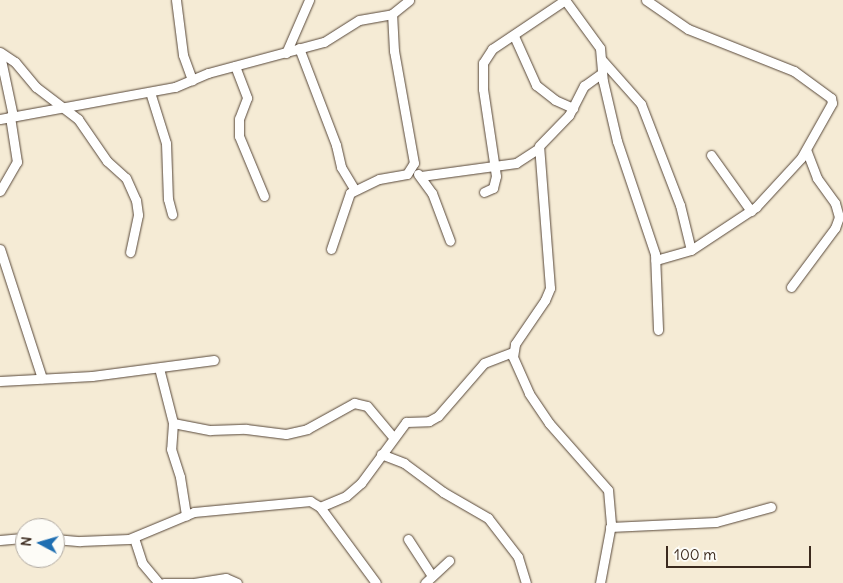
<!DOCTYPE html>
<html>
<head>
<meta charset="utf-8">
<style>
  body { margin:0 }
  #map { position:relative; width:843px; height:583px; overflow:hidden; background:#f5ebd5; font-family:Delius,sans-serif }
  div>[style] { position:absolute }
  .roads { filter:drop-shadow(0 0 1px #574739) drop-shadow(0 0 1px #574739) }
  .minor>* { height:9px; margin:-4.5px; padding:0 4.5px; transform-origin:4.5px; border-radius:4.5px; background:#fff }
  span { translate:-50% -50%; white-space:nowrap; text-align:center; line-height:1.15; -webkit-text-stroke:4px #fdfcf7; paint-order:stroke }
  .north { position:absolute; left:15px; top:518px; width:50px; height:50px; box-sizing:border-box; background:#fdfcf7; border:1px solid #afa8a0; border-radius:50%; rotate:276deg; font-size:14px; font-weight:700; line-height:20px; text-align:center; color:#3b2a1e }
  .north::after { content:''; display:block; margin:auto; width:18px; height:22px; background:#1f6fb2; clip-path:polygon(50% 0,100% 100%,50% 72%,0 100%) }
  .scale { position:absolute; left:666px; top:546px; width:145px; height:22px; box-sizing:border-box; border:2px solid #3b2a1e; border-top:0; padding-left:6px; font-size:15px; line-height:18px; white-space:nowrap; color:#3b2a1e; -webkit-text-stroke:4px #fdfcf7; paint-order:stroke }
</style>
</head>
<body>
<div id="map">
  <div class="roads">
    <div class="minor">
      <div style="left:176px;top:0;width:55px;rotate:82.7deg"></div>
      <div style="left:183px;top:55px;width:27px;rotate:70deg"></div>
      <div style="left:565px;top:0;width:59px;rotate:53.9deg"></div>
      <div style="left:600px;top:48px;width:33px;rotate:85deg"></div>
      <div style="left:603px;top:81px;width:62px;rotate:76.9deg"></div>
      <div style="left:617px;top:141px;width:119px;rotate:71.4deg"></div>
      <div style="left:655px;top:254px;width:76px;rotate:87.7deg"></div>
      <div style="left:646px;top:0;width:51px;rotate:34.6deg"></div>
      <div style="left:688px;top:29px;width:114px;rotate:21.6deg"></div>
      <div style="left:794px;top:71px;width:46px;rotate:36.1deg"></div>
      <div style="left:831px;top:98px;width:5px;rotate:79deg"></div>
      <div style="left:832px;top:103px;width:63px;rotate:119.4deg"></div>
      <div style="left:801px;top:158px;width:67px;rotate:132.6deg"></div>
      <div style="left:756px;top:207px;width:78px;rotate:146.5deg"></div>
      <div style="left:691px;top:250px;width:37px;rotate:164deg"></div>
      <div style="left:514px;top:36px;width:54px;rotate:65.8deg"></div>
      <div style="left:536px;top:85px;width:24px;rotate:38deg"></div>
      <div style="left:555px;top:100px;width:20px;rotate:24deg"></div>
      <div style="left:299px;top:48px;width:104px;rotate:69.1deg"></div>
      <div style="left:336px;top:145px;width:23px;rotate:77deg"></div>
      <div style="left:341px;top:167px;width:26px;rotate:59deg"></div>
      <div style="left:0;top:52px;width:18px;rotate:34deg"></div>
      <div style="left:15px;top:62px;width:33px;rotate:50deg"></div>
      <div style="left:36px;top:87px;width:53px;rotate:37.3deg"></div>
      <div style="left:78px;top:119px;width:51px;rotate:55.4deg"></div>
      <div style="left:107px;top:161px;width:25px;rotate:42deg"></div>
      <div style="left:126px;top:178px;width:24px;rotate:66deg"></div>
      <div style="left:136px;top:200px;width:15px;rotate:82deg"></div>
      <div style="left:138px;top:215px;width:38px;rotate:102deg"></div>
      <div style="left:286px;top:53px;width:58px;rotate:-66.5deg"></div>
      <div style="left:0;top:55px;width:62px;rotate:78deg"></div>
      <div style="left:602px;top:60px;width:59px;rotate:48.4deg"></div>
      <div style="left:641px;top:104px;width:108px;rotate:68.9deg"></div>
      <div style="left:680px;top:205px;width:46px;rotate:76.3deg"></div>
      <div style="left:235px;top:66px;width:34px;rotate:69deg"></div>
      <div style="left:247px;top:98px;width:22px;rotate:111deg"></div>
      <div style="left:239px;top:119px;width:17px;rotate:90deg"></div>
      <div style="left:239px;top:136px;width:65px;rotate:67.4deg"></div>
      <div style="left:150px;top:92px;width:53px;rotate:72.6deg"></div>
      <div style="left:166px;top:143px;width:56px;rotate:88deg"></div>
      <div style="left:168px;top:199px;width:16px;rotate:75deg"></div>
      <div style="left:0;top:119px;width:178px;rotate:-10.4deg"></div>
      <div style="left:175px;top:87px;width:36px;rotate:-23deg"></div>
      <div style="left:208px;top:73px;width:120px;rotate:-15deg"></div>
      <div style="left:324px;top:42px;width:41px;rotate:-32.2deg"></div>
      <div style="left:359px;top:20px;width:34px;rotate:-10deg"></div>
      <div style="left:392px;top:14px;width:22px;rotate:-39deg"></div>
      <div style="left:711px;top:155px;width:69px;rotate:54.5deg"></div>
      <div style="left:418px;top:174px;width:24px;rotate:54deg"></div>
      <div style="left:432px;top:193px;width:51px;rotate:69.4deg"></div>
      <div style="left:421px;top:176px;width:96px;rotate:-7.8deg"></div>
      <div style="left:516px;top:163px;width:27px;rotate:-33deg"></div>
      <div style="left:0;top:191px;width:34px;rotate:-60deg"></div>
      <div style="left:17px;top:162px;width:46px;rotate:-98.8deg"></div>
      <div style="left:484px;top:192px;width:10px;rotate:-24deg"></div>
      <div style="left:493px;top:188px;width:12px;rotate:-76deg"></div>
      <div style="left:496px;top:176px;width:88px;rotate:-98.5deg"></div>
      <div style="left:483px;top:89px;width:26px;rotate:-90deg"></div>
      <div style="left:483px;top:63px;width:17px;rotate:-57deg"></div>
      <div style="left:492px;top:49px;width:88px;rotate:-33.9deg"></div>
      <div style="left:0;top:249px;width:136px;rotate:72deg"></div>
      <div style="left:331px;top:249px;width:59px;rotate:-71.3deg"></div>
      <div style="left:350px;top:193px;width:32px;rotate:-26deg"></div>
      <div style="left:379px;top:179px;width:28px;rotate:-10deg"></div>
      <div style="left:407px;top:174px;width:13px;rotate:-58deg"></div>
      <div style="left:414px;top:163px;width:114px;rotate:-100.1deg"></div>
      <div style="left:394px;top:51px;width:37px;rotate:-93deg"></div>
      <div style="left:791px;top:287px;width:74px;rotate:-53.3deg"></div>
      <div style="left:835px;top:228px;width:12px;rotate:-70deg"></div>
      <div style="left:839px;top:217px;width:15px;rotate:-106deg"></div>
      <div style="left:835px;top:203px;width:31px;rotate:-126deg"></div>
      <div style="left:817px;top:178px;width:30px;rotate:-111deg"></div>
      <div style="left:159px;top:368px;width:57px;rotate:75.7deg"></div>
      <div style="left:173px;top:423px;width:26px;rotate:94deg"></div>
      <div style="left:171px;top:449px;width:29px;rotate:72deg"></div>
      <div style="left:180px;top:477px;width:39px;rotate:81deg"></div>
      <div style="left:0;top:381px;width:92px;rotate:-3.1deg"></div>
      <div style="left:92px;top:376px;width:123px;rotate:-7.5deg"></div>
      <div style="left:173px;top:423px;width:38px;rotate:11deg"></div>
      <div style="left:210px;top:430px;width:36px;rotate:-2deg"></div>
      <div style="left:246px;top:429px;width:40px;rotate:7.1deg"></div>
      <div style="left:286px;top:434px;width:22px;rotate:-13deg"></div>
      <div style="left:307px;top:429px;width:54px;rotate:-29deg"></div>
      <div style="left:354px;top:403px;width:13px;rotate:13deg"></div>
      <div style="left:367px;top:406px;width:40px;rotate:50deg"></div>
      <div style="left:381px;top:454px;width:25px;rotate:21deg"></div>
      <div style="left:404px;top:463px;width:49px;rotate:36.6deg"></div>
      <div style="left:443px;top:492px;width:52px;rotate:30deg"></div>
      <div style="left:488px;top:518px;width:49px;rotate:52.4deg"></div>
      <div style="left:518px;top:557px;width:27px;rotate:73deg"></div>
      <div style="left:320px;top:507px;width:28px;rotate:-23deg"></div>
      <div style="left:346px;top:496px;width:20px;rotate:-41deg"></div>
      <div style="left:361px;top:483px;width:76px;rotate:-53.6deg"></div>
      <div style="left:406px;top:422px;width:23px;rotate:-2deg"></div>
      <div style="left:429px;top:421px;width:10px;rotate:-29deg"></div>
      <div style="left:438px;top:416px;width:70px;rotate:-49deg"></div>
      <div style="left:484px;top:363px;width:31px;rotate:-21deg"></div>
      <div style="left:610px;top:527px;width:106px;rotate:-2.7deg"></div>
      <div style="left:716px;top:522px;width:57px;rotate:-15.3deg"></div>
      <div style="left:134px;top:538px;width:26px;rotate:72deg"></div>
      <div style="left:142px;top:563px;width:26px;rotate:50deg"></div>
      <div style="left:55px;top:539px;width:25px;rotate:5deg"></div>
      <div style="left:80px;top:541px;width:49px;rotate:-2.3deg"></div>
      <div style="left:129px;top:539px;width:70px;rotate:-22.6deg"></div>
      <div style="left:194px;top:512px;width:117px;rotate:-5.4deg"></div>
      <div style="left:310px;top:501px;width:12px;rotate:31deg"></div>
      <div style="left:320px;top:507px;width:94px;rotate:53.6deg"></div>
      <div style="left:408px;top:539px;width:44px;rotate:57deg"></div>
      <div style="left:0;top:540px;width:25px;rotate:-5deg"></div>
      <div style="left:164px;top:583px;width:28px"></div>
      <div style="left:194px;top:583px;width:32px;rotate:-9deg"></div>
      <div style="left:226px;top:578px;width:12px;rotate:24deg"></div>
      <div style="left:425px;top:583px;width:33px;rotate:-43deg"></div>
      <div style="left:600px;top:583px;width:60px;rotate:-79.4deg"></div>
      <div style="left:611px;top:524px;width:34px;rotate:-95deg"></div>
      <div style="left:608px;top:490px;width:89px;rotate:-131.4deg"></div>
      <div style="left:549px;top:423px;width:36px;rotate:-124deg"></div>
      <div style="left:529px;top:393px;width:39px;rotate:-114deg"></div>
      <div style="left:513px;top:357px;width:13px;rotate:-81deg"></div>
      <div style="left:515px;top:344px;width:53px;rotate:-55.7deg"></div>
      <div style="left:545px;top:300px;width:13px;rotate:-67deg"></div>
      <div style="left:550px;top:288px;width:142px;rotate:-94.4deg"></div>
      <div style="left:539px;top:146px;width:43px;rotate:-45.9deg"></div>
      <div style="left:569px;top:115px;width:33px;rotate:-63deg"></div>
      <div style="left:584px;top:86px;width:22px;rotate:-36deg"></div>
    </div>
  </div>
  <div class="north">N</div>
  <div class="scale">100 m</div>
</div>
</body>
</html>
